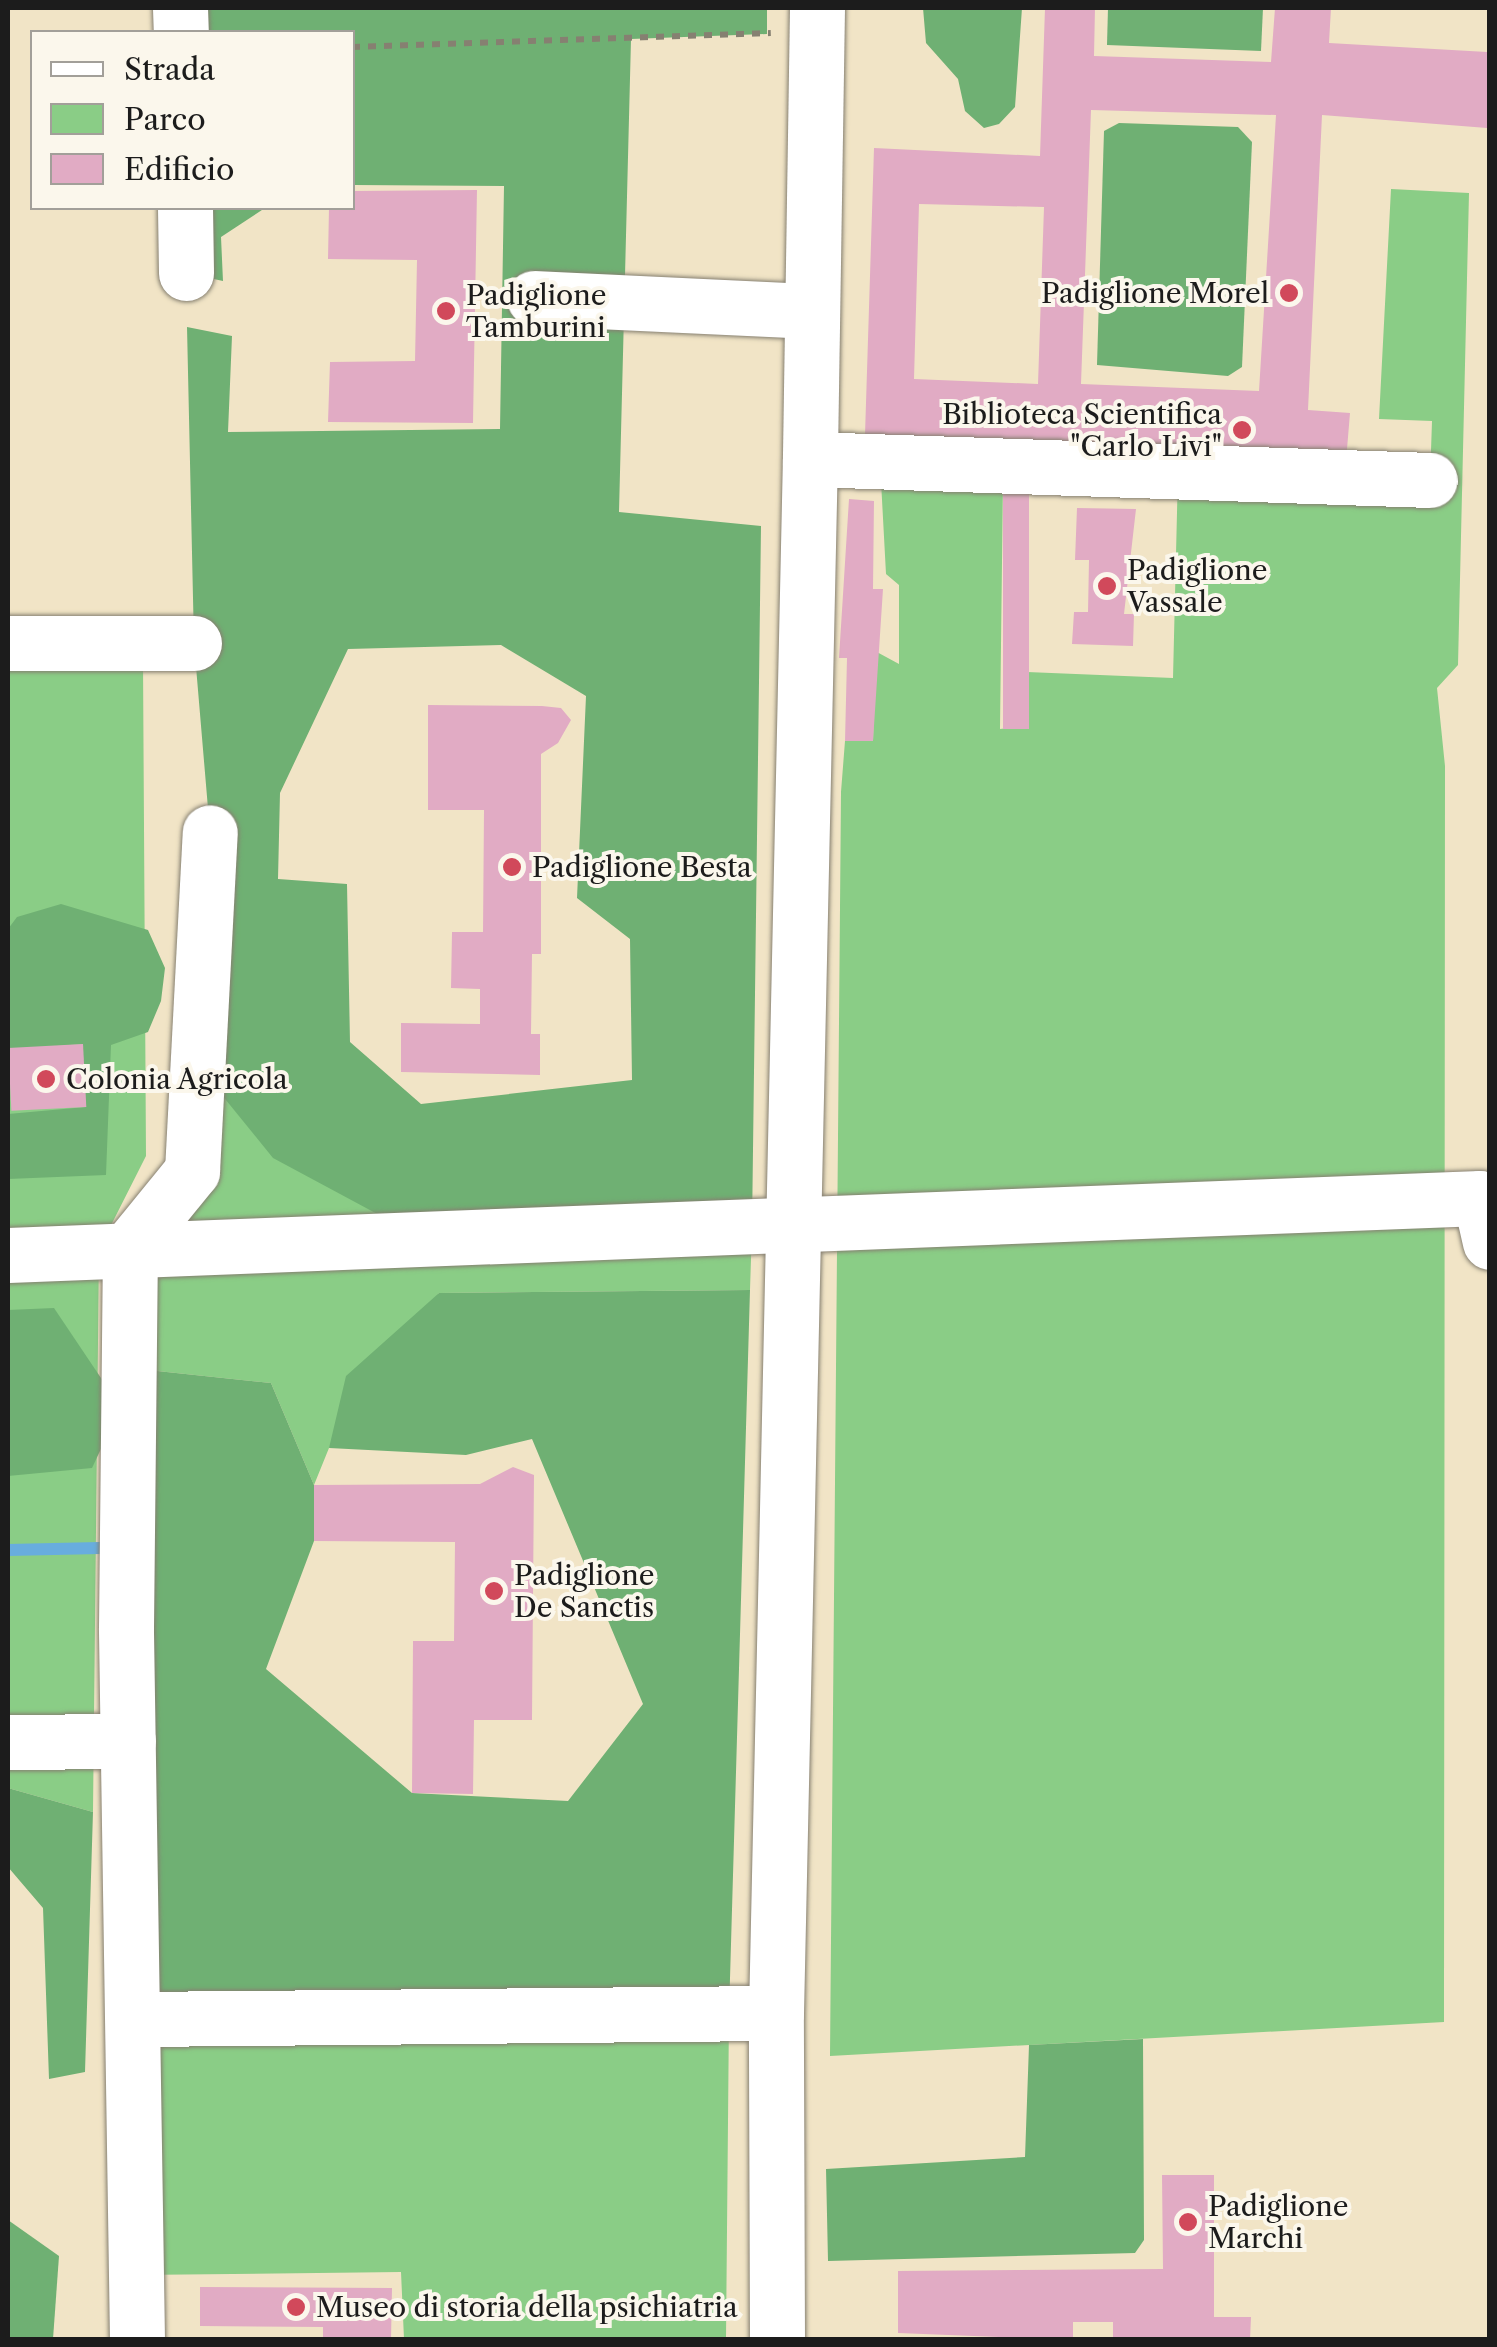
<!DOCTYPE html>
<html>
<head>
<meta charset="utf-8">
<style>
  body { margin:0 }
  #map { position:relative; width:1497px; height:2347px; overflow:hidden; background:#f1e4c6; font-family:"Libre Caslon Text",serif }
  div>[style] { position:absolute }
  .green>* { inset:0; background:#8acd86 }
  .forest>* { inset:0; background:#6fb073 }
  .stream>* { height:12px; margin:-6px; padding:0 6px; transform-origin:6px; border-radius:6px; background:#68adde }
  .building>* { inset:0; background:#e1abc4; transform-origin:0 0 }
  .path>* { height:6px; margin-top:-3px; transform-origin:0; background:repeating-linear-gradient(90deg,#868071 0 8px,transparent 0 16px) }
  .roads { filter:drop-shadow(0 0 2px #868071) drop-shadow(0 0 2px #868071) }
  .minor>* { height:55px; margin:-27.5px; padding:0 27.5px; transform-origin:27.5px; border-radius:27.5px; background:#fff }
  .dots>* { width:28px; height:28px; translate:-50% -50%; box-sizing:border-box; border:5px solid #fbf7ec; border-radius:50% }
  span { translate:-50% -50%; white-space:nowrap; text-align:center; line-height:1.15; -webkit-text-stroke:8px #fbf7ec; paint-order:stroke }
  .poi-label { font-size:28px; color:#1c1c1c }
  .right { translate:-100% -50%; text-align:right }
  .left { translate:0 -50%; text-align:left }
  .frame { position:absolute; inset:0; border:10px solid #1c1c1c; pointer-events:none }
  .legend { position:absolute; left:30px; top:30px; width:325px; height:180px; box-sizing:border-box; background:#fbf7ec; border:2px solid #a29f99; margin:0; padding:12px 18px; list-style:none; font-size:30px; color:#1c1c1c }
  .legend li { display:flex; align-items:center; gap:20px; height:50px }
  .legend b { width:50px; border:2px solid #a29f99 }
</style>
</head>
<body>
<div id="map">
  <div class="green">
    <div style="clip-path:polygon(1391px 189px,1469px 193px,1458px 665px,1437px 688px,1445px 766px,1444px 2022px,830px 2056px,841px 792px,845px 741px,873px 741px,875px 651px,899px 664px,899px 585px,886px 574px,881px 481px,1003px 479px,1000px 729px,1026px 726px,1027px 672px,1173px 678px,1178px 471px,1430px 480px,1432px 421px,1379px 419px)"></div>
    <div style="clip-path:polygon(8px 660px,143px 661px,146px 1156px,99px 1249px,93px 1812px,8px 1788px)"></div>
    <div style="clip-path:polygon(217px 1089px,752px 1228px,750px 1290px,439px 1293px,329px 1448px,314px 1485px,271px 1383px,129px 1368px,130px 1247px)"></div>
    <div style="clip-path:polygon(729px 2013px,726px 2339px,404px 2339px,401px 2272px,137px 2275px,136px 2019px)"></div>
  </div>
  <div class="forest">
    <div style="clip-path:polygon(evenodd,180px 8px,767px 8px,767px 34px,631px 39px,619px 512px,761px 526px,752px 1228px,422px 1238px,273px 1158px,217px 1089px,210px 832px,194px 643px,187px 327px,232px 336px,228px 432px,500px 429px,504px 186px,353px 185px,352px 32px,181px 32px,180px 8px,501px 645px,586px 696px,577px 898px,630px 939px,632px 1080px,421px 1104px,350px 1042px,347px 884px,278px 879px,280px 793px,348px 649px,501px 645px)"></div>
    <div style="clip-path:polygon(1022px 8px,1015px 107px,999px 124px,984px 128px,965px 111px,958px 79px,926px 43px,923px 8px)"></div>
    <div style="clip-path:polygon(1108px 8px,1263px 8px,1261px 51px,1107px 45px)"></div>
    <div style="clip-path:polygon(1119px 123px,1238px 127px,1252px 142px,1242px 367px,1228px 376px,1097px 365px,1104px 131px)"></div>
    <div style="clip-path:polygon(185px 208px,265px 208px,221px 237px,223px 281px,186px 273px)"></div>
    <div style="clip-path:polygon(61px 904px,148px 930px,165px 968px,161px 1001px,148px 1032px,111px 1045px,106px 1175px,8px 1179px,8px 1114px,86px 1107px,82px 1044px,8px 1050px,8px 929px,17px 917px)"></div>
    <div style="clip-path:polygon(750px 1290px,729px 2013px,136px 2019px,129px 1368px,271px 1383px,314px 1485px,314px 1541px,266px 1669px,412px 1793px,568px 1801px,643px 1704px,532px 1439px,466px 1455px,329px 1448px,346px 1376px,439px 1293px)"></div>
    <div style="clip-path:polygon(54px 1308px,103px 1381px,107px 1436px,92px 1468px,8px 1476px,8px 1310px)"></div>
    <div style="clip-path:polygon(8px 1788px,93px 1812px,85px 2072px,49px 2079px,43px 1908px,8px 1867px)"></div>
    <div style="clip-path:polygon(1143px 2039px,1144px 2240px,1135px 2253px,828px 2261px,826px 2169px,1025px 2157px,1029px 2045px)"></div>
    <div style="clip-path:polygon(8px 2220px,59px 2256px,53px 2339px,8px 2339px)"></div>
  </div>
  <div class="stream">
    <div style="left:8px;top:1550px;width:92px;rotate:-1.2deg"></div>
  </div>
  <div class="building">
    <div style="clip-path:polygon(evenodd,1045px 8px,1095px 8px,1094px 56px,1271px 62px,1275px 8px,1331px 8px,1329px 43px,1487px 52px,1487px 128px,1322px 115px,1308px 410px,1350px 413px,1346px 461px,865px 435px,874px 148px,1040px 156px,1045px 8px,1091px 110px,1276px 115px,1259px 391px,1081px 384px,1091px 110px,1045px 8px,919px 204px,1044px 207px,1038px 384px,914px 379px,919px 204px)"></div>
    <div style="clip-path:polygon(477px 190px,473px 423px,328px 422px,330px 362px,415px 361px,417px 260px,328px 259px,329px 208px,352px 208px,352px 191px)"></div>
    <div style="left:1003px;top:479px;width:26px;height:250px"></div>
    <div style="clip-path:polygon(849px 499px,874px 501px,873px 589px,883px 589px,873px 741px,845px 741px,847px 658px,839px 658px)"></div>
    <div style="clip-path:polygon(1077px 508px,1136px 509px,1124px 614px,1134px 614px,1133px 646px,1072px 644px,1074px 612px,1088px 612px,1089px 560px,1075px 560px)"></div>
    <div style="clip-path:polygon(428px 705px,542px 706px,561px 708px,571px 720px,558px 743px,541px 754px,541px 954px,532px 954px,531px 1034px,540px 1034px,540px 1075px,401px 1072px,401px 1023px,480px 1024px,480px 989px,451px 988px,452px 932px,483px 932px,484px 810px,428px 810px)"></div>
    <div style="left:83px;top:1044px;width:63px;height:75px;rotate:87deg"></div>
    <div style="clip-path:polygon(513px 1467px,534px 1475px,532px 1720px,474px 1720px,473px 1794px,412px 1793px,413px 1641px,454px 1641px,455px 1542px,314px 1541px,314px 1485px,480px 1484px)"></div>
    <div style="clip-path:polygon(1162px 2175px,1214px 2175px,1214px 2317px,1251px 2317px,1250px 2340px,1113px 2340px,1113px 2322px,1073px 2322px,1073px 2340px,898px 2333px,898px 2271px,1163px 2269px)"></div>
    <div style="clip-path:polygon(200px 2287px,392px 2288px,391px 2340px,323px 2340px,323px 2327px,200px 2326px)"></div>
  </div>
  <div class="path">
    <div style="left:352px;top:47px;width:419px;rotate:-1.9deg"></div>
  </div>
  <div class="roads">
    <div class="minor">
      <div style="left:180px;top:8px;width:24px;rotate:88deg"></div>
      <div style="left:817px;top:8px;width:451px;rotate:90.9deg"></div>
      <div style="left:810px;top:459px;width:620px;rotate:1.94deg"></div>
      <div style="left:185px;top:208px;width:65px;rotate:89.1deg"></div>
      <div style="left:534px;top:298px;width:278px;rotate:2.7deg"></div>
      <div style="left:8px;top:643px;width:186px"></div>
      <div style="left:8px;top:1255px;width:1473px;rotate:-2.22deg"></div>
      <div style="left:1480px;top:1198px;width:45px;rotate:77.2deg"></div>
      <div style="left:8px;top:1742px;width:120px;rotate:-0.5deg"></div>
      <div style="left:136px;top:2019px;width:640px;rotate:-0.54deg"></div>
      <div style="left:137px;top:2340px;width:712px;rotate:-90.89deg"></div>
      <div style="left:126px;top:1628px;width:381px;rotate:-89.4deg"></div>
      <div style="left:130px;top:1247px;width:98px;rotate:-50.8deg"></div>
      <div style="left:192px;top:1171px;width:339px;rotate:-87deg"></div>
      <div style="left:777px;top:2340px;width:327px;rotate:-90.2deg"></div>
      <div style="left:776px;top:2013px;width:1554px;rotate:-88.75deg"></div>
    </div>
  </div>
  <div class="dots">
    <div style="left:1289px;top:293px;background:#d1495b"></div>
    <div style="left:446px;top:311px;background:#d1495b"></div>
    <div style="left:1242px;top:430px;background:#d1495b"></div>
    <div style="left:1107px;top:586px;background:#d1495b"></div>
    <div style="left:512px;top:867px;background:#d1495b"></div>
    <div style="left:46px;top:1079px;background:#d1495b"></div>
    <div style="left:494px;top:1591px;background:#d1495b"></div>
    <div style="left:1188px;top:2222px;background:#d1495b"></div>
    <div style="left:296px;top:2307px;background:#d1495b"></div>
  </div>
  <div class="poi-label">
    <span class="right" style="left:1269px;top:293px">Padiglione Morel</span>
    <span class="left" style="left:466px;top:311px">Padiglione<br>Tamburini</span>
    <span class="right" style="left:1222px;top:430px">Biblioteca Scientifica<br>"Carlo Livi"</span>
    <span class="left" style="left:1127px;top:586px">Padiglione<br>Vassale</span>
    <span class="left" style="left:532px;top:867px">Padiglione Besta</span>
    <span class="left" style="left:66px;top:1079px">Colonia Agricola</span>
    <span class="left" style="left:514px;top:1591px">Padiglione<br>De Sanctis</span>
    <span class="left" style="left:1208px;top:2222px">Padiglione<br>Marchi</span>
    <span class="left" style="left:316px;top:2307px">Museo di storia della psichiatria</span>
  </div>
  <div class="frame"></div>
  <ul class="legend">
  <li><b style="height:12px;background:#fff"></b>Strada</li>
  <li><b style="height:28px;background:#8acd86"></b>Parco</li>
  <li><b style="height:28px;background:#e1abc4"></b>Edificio</li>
  </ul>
</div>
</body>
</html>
